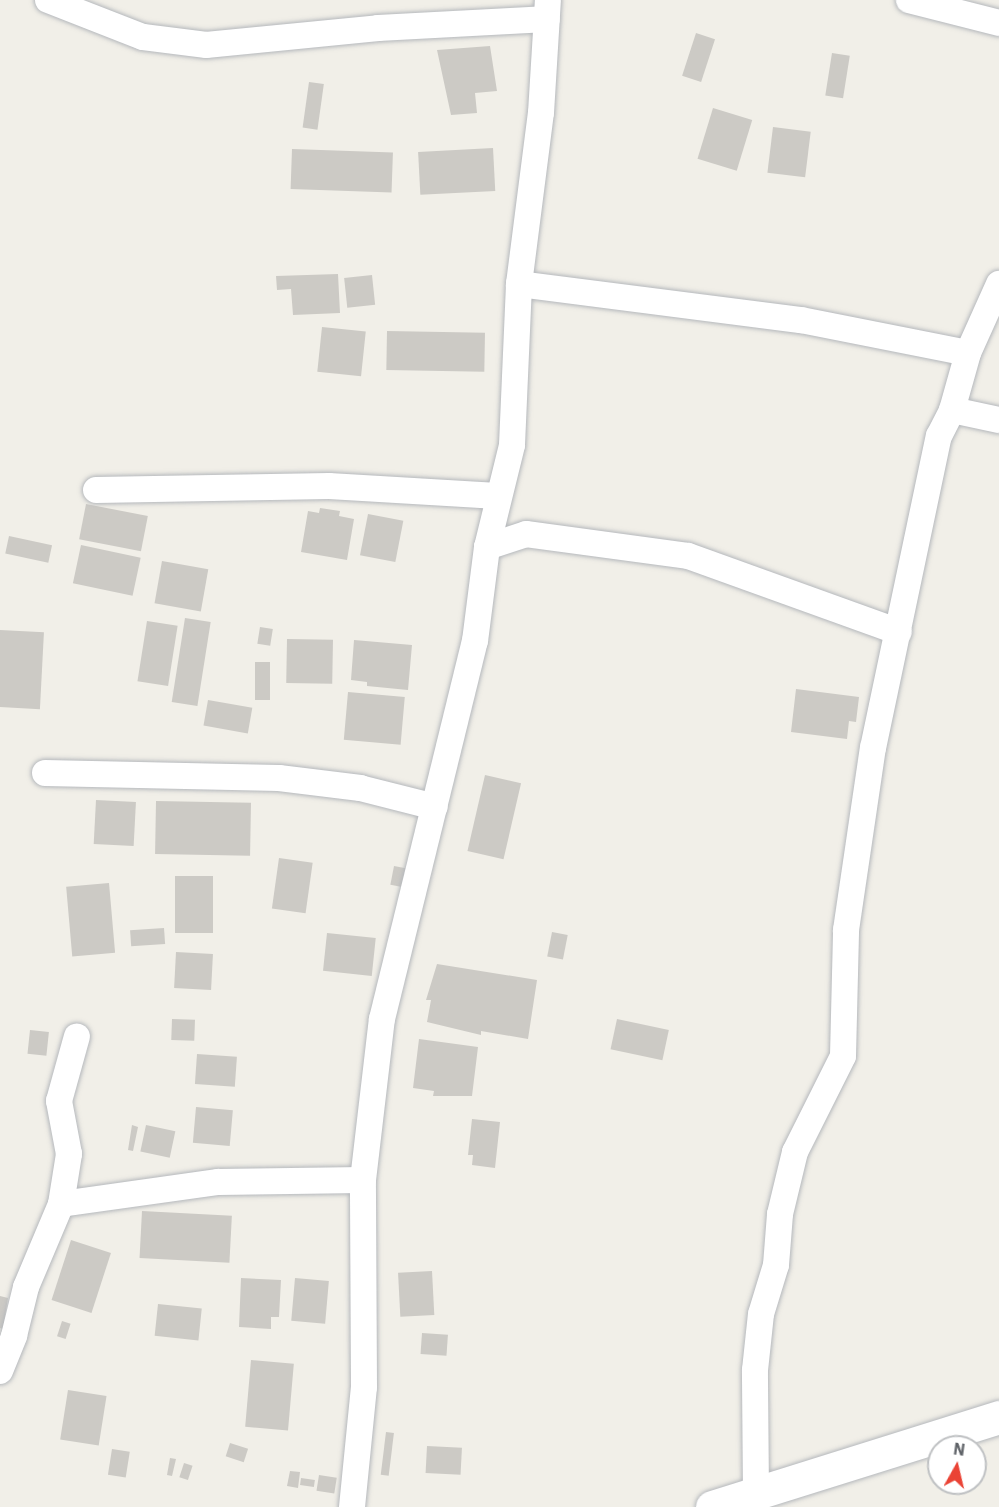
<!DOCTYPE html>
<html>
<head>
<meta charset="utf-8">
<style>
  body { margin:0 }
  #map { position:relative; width:999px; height:1507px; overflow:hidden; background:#f1efe8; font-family:"IBM Plex Sans",sans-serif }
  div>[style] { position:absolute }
  .building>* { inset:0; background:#cccac5; transform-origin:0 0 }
  .roads { filter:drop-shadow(0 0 2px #b5b8bc) drop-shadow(0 0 2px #b5b8bc) }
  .street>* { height:26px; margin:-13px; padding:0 13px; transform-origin:13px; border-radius:13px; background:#fff }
  .secondary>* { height:33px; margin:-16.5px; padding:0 16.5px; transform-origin:16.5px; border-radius:16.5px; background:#fff }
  span { translate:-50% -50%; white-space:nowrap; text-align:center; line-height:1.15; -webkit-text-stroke:6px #fff; paint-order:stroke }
  .north { position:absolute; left:927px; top:1435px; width:60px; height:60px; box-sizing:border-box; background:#fff; border:2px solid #bfc1c3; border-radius:50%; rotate:8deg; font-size:16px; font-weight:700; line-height:24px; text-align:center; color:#5f6368 }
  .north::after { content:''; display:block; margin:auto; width:21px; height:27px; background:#ea4335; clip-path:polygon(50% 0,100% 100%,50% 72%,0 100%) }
</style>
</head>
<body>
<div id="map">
  <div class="building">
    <div style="left:696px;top:33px;width:20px;height:45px;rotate:18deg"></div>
    <div style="clip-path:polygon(490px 46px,497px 91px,475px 93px,477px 113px,451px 115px,437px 50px)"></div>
    <div style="left:832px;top:53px;width:18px;height:43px;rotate:9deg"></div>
    <div style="left:309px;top:82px;width:15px;height:46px;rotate:8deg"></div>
    <div style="left:713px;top:108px;width:41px;height:53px;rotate:17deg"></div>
    <div style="left:773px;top:127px;width:38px;height:46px;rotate:7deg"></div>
    <div style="left:493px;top:148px;width:43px;height:75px;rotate:87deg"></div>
    <div style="left:292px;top:149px;width:101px;height:40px;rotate:2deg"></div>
    <div style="clip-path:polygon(338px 274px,340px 313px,293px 315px,291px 289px,277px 290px,276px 276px)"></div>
    <div style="left:372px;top:275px;width:30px;height:28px;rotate:84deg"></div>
    <div style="left:322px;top:327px;width:44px;height:45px;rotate:6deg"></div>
    <div style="left:387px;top:331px;width:98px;height:39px;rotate:1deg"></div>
    <div style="left:86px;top:504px;width:63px;height:36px;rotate:11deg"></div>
    <div style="clip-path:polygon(320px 508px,340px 511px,339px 516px,354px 519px,347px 560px,301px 552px,308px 511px,319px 513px)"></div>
    <div style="left:368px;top:514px;width:36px;height:42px;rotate:11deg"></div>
    <div style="left:9px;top:536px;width:44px;height:18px;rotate:12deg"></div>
    <div style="left:81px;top:545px;width:61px;height:39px;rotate:12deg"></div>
    <div style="left:162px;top:561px;width:47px;height:43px;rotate:10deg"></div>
    <div style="left:185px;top:618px;width:26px;height:85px;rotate:9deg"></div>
    <div style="left:147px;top:621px;width:31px;height:61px;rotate:9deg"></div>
    <div style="left:260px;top:627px;width:13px;height:17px;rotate:9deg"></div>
    <div style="left:0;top:630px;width:44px;height:77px;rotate:3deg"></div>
    <div style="left:287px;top:639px;width:46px;height:44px;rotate:1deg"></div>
    <div style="clip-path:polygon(354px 640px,412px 645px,408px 690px,367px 686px,367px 682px,351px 680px)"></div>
    <div style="left:255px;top:662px;width:15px;height:38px"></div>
    <div style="clip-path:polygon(796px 689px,859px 697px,856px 722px,849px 721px,847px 739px,791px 732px)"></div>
    <div style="left:348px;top:692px;width:57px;height:48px;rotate:5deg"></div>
    <div style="left:208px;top:700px;width:45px;height:26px;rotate:10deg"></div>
    <div style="left:485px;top:775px;width:37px;height:78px;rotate:13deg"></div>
    <div style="left:96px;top:800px;width:40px;height:44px;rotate:3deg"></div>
    <div style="left:156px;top:801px;width:95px;height:53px;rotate:1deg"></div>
    <div style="left:279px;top:858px;width:34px;height:51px;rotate:8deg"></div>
    <div style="left:394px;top:866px;width:16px;height:19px;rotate:11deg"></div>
    <div style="left:175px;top:876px;width:38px;height:57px"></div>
    <div style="left:109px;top:883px;width:70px;height:43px;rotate:85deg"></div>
    <div style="left:164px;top:928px;width:16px;height:34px;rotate:86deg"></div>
    <div style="left:552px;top:932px;width:16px;height:25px;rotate:11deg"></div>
    <div style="left:327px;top:933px;width:49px;height:38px;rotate:6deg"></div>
    <div style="left:176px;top:952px;width:37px;height:36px;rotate:3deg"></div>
    <div style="clip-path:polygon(437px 964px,537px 980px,528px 1039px,481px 1031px,481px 1035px,427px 1022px,431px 1000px,426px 1000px)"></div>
    <div style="left:172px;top:1019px;width:23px;height:21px;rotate:2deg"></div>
    <div style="left:617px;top:1019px;width:53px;height:31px;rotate:12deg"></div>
    <div style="left:30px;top:1030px;width:19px;height:24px;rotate:6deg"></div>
    <div style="clip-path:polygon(419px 1039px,478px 1047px,472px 1096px,433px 1096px,434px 1091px,413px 1088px)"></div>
    <div style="left:197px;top:1054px;width:40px;height:30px;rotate:4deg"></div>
    <div style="left:196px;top:1107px;width:37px;height:36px;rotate:5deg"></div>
    <div style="clip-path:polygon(472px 1119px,500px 1122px,495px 1168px,472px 1165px,473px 1155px,468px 1155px)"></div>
    <div style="clip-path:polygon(132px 1125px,138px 1127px,133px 1151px,128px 1150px)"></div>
    <div style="left:146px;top:1125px;width:30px;height:27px;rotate:12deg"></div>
    <div style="left:142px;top:1211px;width:90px;height:47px;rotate:3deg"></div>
    <div style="left:71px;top:1240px;width:42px;height:63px;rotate:18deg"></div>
    <div style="left:432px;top:1271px;width:44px;height:34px;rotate:87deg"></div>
    <div style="clip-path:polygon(241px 1278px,281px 1280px,279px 1317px,271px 1317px,271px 1329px,239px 1327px)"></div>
    <div style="left:295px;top:1278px;width:34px;height:43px;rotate:5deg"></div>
    <div style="clip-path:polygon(0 1296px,8px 1298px,3px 1329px,0 1328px)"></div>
    <div style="left:158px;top:1304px;width:44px;height:32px;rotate:6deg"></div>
    <div style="left:62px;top:1321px;width:9px;height:16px;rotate:18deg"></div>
    <div style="left:422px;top:1333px;width:26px;height:21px;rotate:4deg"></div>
    <div style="left:251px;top:1360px;width:43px;height:67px;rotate:5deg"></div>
    <div style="left:68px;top:1390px;width:39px;height:50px;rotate:9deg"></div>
    <div style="left:386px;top:1432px;width:8px;height:43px;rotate:7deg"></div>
    <div style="left:230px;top:1443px;width:19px;height:14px;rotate:18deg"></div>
    <div style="left:427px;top:1446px;width:35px;height:27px;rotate:3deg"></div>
    <div style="left:112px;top:1449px;width:18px;height:26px;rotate:9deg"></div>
    <div style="clip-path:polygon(170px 1458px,176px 1459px,172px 1476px,167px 1475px)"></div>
    <div style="left:184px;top:1463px;width:9px;height:15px;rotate:18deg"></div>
    <div style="clip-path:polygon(290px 1471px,300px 1472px,298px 1488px,287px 1486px)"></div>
    <div style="left:319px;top:1475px;width:18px;height:16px;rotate:9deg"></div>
    <div style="left:301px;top:1478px;width:14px;height:7px;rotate:8deg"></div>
  </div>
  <div class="roads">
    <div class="street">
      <div style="left:48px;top:0;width:102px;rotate:21.3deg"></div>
      <div style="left:143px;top:37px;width:64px;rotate:7.2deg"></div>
      <div style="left:206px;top:45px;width:173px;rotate:-5.6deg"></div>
      <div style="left:378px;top:28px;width:169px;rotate:-3deg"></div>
      <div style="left:909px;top:0;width:93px;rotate:14.3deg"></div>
      <div style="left:519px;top:284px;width:284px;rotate:7.3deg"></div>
      <div style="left:801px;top:320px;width:170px;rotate:11.2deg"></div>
      <div style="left:952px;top:410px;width:59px;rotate:-74.3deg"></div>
      <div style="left:968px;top:353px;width:76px;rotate:-65.8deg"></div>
      <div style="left:96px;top:490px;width:233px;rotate:-1deg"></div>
      <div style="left:329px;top:486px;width:169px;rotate:3.4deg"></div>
      <div style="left:487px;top:547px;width:41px;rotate:-18.4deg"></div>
      <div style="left:526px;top:534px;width:163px;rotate:7.7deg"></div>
      <div style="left:688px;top:556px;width:224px;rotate:19.8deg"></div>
      <div style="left:45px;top:773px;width:234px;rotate:1.2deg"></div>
      <div style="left:279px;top:778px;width:82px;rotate:7deg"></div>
      <div style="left:360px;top:788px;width:77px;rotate:14.2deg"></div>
      <div style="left:61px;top:1204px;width:159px;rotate:-8deg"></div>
      <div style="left:218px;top:1182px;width:145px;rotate:-0.8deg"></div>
      <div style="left:0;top:1371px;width:38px;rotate:-68deg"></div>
      <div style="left:14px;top:1336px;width:50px;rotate:-76.2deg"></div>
      <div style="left:26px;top:1287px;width:90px;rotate:-67.1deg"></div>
      <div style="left:61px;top:1204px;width:51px;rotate:-80.9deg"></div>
      <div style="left:69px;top:1154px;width:54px;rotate:-100.7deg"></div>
      <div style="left:59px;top:1101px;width:67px;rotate:-74.5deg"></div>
      <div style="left:756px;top:1494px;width:124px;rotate:-90.5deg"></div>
      <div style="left:755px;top:1370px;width:56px;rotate:-83.9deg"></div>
      <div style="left:761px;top:1314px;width:51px;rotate:-73deg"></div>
      <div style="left:776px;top:1265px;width:51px;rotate:-85.5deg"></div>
      <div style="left:780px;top:1214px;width:64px;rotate:-76.4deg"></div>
      <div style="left:795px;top:1152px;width:107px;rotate:-63.4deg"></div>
      <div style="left:843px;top:1056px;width:126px;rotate:-88.6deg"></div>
      <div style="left:846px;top:930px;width:184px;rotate:-81.6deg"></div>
      <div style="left:873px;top:748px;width:319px;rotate:-78.1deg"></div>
      <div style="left:939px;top:436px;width:29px;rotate:-63deg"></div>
      <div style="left:952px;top:410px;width:48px;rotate:12deg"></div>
      <div style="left:352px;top:1507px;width:121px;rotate:-84.3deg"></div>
      <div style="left:364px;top:1387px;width:207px;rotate:-90.3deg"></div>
      <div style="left:363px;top:1180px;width:162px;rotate:-83.3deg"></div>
      <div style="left:382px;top:1019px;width:389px;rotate:-76.2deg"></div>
      <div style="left:475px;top:641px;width:95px;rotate:-82.7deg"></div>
      <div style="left:487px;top:547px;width:105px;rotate:-76.2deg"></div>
      <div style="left:512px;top:445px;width:161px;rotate:-87.5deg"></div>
      <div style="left:519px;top:284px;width:172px;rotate:-82.7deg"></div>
      <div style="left:541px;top:113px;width:113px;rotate:-86.5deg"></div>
    </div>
    <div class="secondary">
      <div style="left:712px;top:1507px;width:301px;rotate:-17.4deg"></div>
    </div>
  </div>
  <div class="north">N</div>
</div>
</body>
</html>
